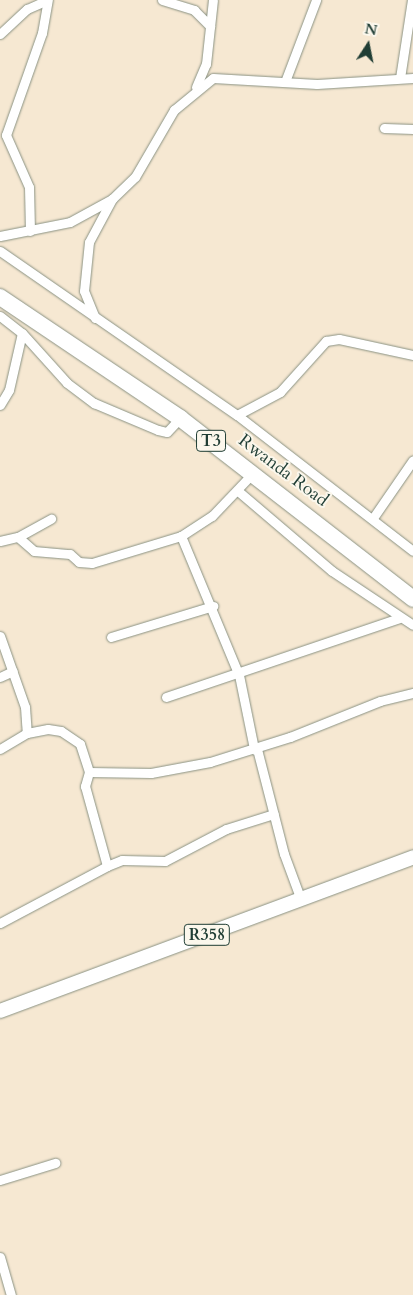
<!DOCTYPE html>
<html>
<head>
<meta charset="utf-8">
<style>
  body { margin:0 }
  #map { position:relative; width:413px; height:1295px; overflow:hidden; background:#f6e8d2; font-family:Cardo,serif }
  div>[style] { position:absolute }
  .roads { filter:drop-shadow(0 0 1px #8a9283) drop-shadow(0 0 1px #8a9283) }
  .street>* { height:9px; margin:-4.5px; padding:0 4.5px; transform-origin:4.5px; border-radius:4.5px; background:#fff }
  .primary>* { height:14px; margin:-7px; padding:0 7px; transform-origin:7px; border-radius:7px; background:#fff }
  .highway>* { height:16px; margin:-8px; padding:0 8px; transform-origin:8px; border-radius:8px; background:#fff }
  span { translate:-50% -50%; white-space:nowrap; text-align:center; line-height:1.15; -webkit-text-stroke:4px #fbf7ec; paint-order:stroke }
  .shield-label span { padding:1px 4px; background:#fbf7ec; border:1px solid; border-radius:4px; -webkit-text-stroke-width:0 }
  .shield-label { font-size:16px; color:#1f3d34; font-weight:700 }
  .street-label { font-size:18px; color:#1f3d34 }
  .north { position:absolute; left:343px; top:20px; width:50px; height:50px; -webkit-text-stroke:4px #fbf7ec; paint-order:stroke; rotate:11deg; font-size:14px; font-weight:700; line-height:20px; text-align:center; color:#1f3d34 }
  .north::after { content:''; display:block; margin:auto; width:18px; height:22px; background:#1f3d34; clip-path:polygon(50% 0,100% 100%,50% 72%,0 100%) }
</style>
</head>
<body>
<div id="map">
  <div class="roads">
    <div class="street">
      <div style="left:162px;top:0;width:34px;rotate:17deg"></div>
      <div style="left:194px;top:10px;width:23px;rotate:45deg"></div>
      <div style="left:0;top:34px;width:37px;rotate:-43deg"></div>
      <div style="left:27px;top:9px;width:22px;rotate:-24deg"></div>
      <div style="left:400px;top:78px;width:79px;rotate:-81.3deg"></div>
      <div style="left:286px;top:79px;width:85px;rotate:-69.2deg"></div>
      <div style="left:196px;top:87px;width:25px;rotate:-67deg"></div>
      <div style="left:206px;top:64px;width:64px;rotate:-83.8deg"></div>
      <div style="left:384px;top:128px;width:29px;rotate:2deg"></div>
      <div style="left:30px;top:231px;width:44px;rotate:-91.3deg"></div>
      <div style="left:29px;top:187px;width:57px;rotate:-113.9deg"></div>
      <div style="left:6px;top:135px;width:108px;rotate:-70.6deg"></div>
      <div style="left:42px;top:33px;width:34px;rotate:-80deg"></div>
      <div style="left:0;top:236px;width:71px;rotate:-11.3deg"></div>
      <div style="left:70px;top:222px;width:48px;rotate:-28.7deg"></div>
      <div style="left:112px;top:199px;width:32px;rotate:-44deg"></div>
      <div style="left:135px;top:177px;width:78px;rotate:-59.8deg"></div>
      <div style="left:174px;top:110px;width:50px;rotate:-39.4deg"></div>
      <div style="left:213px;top:78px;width:104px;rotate:3.3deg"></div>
      <div style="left:317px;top:84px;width:96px;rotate:-3.6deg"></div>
      <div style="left:0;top:251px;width:288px;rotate:34.7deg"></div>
      <div style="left:237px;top:415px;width:222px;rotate:37.7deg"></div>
      <div style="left:0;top:316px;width:28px;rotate:38deg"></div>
      <div style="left:22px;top:333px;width:67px;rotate:48deg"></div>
      <div style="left:67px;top:383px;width:34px;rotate:37deg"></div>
      <div style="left:94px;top:403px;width:69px;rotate:22.9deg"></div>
      <div style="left:158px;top:430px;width:9px;rotate:13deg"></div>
      <div style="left:167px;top:432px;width:19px;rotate:-47deg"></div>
      <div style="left:95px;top:318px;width:29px;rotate:-112deg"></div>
      <div style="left:84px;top:291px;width:49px;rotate:-84.2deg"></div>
      <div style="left:89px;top:242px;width:49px;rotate:-61.9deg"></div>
      <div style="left:0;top:405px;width:17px;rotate:-59deg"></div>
      <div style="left:9px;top:390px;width:58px;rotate:-77.2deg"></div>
      <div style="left:237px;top:415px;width:49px;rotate:-28.1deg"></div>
      <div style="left:280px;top:392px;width:69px;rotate:-48deg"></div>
      <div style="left:326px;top:341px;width:13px;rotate:-9deg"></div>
      <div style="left:339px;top:339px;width:76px;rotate:12.2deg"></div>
      <div style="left:238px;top:491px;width:123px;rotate:40.4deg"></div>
      <div style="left:332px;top:571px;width:97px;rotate:33.7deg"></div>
      <div style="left:373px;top:518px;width:70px;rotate:-55.4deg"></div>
      <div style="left:181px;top:536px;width:151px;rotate:67.4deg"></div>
      <div style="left:239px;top:675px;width:76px;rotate:78.5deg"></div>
      <div style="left:18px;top:537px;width:38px;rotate:-29deg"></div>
      <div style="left:0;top:541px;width:18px;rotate:-13deg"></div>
      <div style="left:18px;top:537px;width:21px;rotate:41deg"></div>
      <div style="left:34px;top:551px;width:36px;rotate:5deg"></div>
      <div style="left:70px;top:554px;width:12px;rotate:42deg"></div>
      <div style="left:79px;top:562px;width:13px;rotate:4deg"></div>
      <div style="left:92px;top:563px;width:93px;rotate:-16.9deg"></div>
      <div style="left:181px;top:536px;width:37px;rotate:-33deg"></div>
      <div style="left:212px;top:516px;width:59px;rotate:-46.4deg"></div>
      <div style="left:0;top:636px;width:75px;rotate:70.6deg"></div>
      <div style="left:25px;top:707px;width:26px;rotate:86deg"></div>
      <div style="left:111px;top:637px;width:107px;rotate:-16.9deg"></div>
      <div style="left:0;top:677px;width:14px;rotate:-25deg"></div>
      <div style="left:166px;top:697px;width:246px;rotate:-18.7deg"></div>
      <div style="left:0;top:749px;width:31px;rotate:-31deg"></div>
      <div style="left:27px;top:733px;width:21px;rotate:-11deg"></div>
      <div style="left:48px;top:729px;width:13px;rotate:9deg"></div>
      <div style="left:61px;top:731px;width:23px;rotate:34deg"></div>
      <div style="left:80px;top:744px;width:29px;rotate:72deg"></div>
      <div style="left:89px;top:772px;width:15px;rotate:106deg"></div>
      <div style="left:85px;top:786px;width:83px;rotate:74.6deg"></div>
      <div style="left:107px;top:866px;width:16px;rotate:-22deg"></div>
      <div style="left:122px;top:860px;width:43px;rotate:1.3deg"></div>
      <div style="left:165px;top:861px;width:69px;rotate:-27.7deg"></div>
      <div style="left:226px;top:829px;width:50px;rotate:-17.4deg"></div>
      <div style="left:257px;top:749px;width:108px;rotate:75.6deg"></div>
      <div style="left:284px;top:854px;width:49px;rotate:69.7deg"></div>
      <div style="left:89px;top:772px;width:62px;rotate:0.9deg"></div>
      <div style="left:151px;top:773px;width:60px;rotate:-10.6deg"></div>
      <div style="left:210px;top:762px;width:84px;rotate:-17.4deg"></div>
      <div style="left:290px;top:737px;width:97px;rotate:-21.8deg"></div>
      <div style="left:380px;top:701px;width:34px;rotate:-14deg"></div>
      <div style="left:0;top:923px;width:121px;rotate:-28deg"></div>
      <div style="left:0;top:1180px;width:58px;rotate:-17.2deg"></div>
      <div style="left:0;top:1257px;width:40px;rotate:74deg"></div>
    </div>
    <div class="primary">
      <div style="left:0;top:1011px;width:441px;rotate:-20.4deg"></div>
    </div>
    <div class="highway">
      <div style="left:0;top:297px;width:217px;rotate:33.9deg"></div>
      <div style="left:180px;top:418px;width:295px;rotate:37.8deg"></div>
    </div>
  </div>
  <div class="shield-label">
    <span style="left:211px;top:441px">T3</span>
    <span style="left:207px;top:935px">R358</span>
  </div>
  <div class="street-label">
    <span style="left:283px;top:471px;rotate:37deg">Rwanda Road</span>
  </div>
  <div class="north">N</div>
</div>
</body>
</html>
